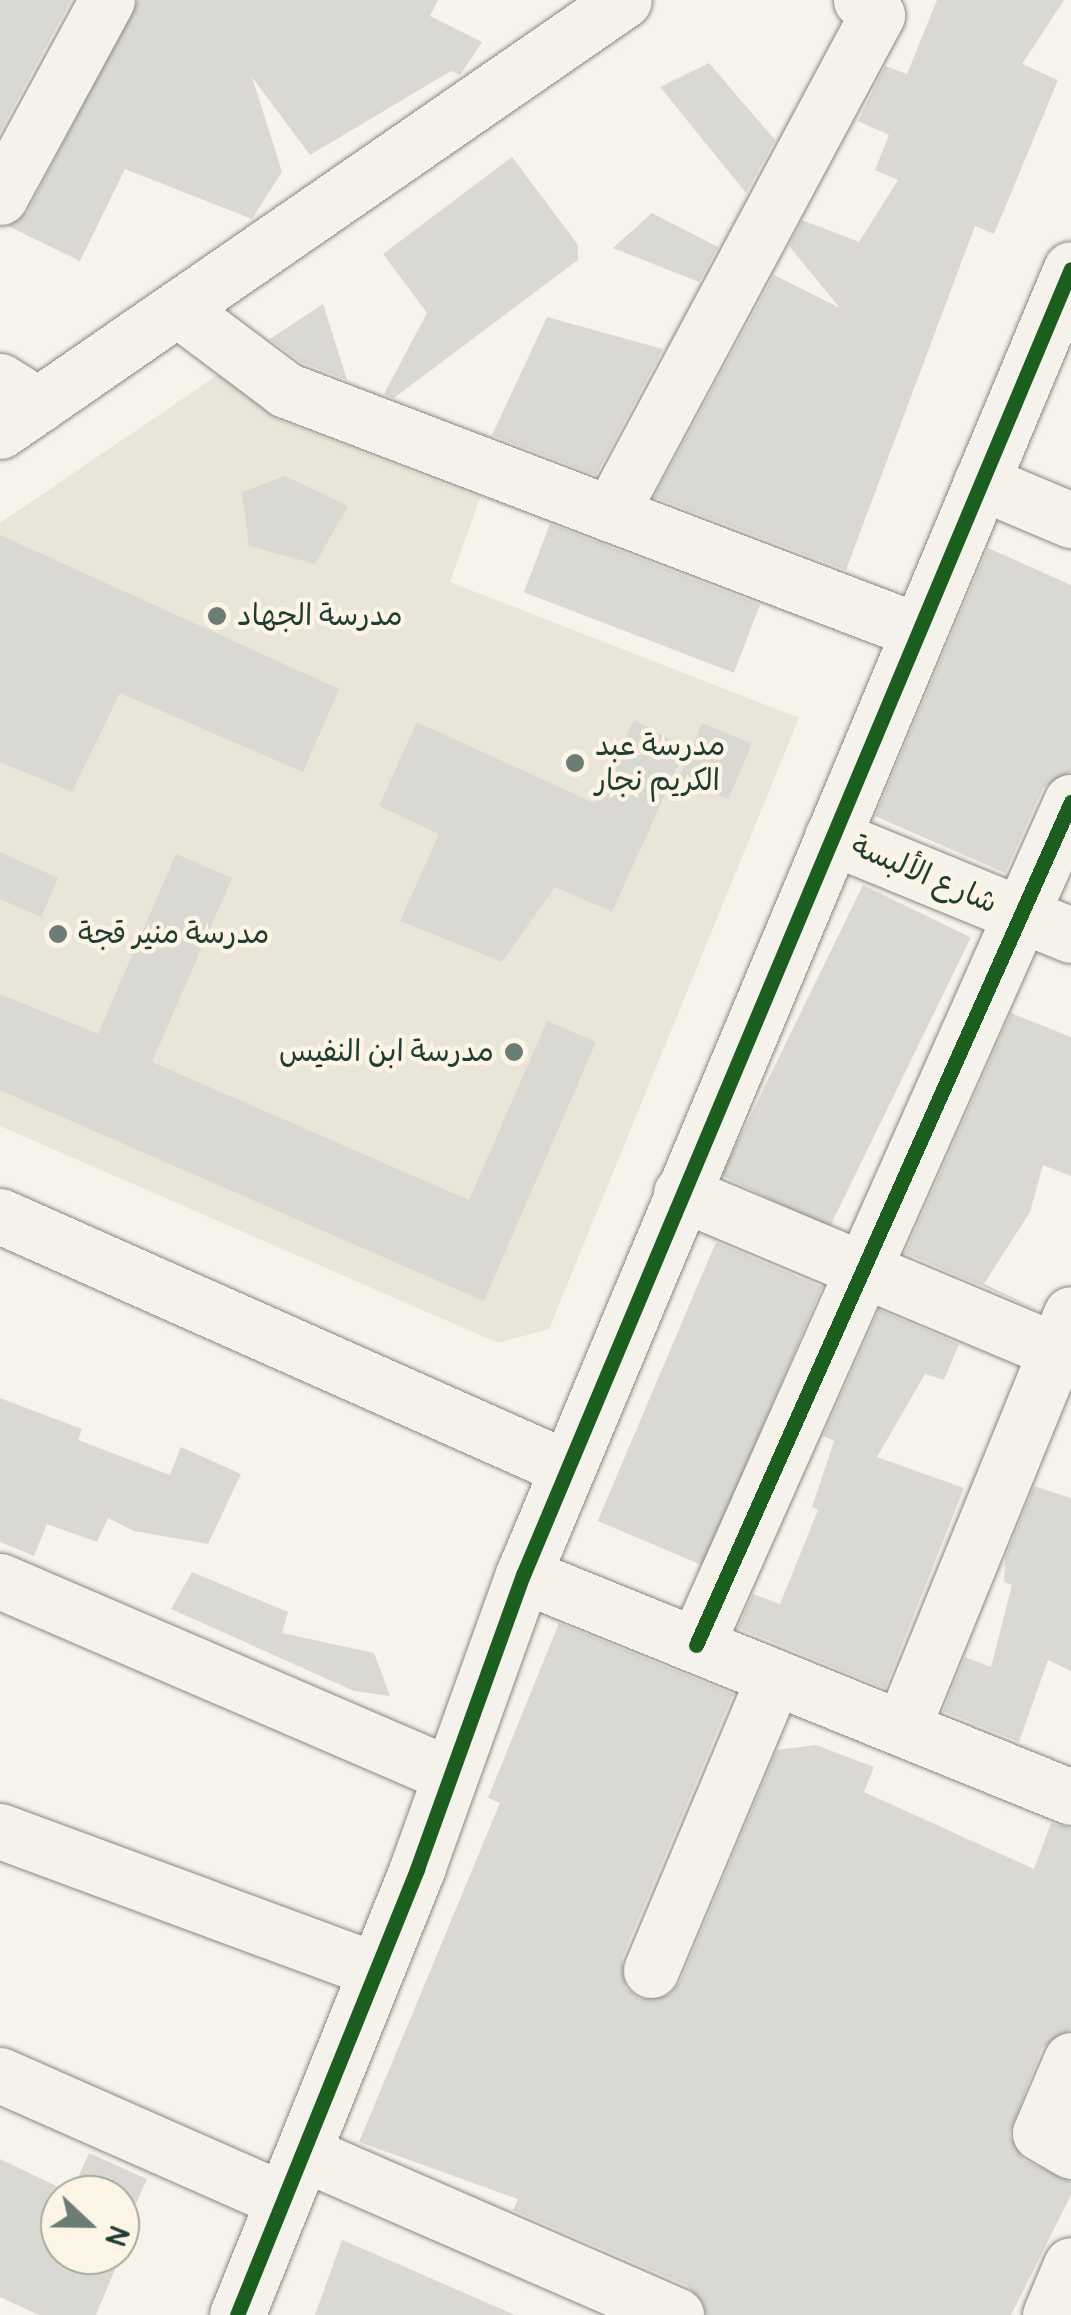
<!DOCTYPE html>
<html>
<head>
<meta charset="utf-8">
<style>
  body { margin:0 }
  #map { position:relative; width:1071px; height:2315px; overflow:hidden; background:#f7f3ea; font-family:Pangolin,"Playpen Sans Arabic",sans-serif }
  div>[style] { position:absolute }
  .built>* { inset:0; background:#e9e5d9 }
  .building>* { inset:0; background:#dad8d2; transform-origin:0 0 }
  .roads { filter:drop-shadow(0 0 2px #868984) drop-shadow(0 0 2px #868984) }
  .minor>* { height:55px; margin:-27.5px; padding:0 27.5px; transform-origin:27.5px; border-radius:27.5px; background:#f5f2ec }
  .major>* { height:55px; margin:-27.5px; padding:0 27.5px; transform-origin:27.5px; border-radius:27.5px; background:#f5f2ec }
  .cycleway>* { height:15px; margin:-7.5px; padding:0 7.5px; transform-origin:7.5px; border-radius:7.5px; background:#1b5e20 }
  .dots>* { width:28px; height:28px; translate:-50% -50%; box-sizing:border-box; border:5px solid #fcf5e5; border-radius:50% }
  span { translate:-50% -50%; white-space:nowrap; text-align:center; line-height:1.15; -webkit-text-stroke:9px #fcf5e5; paint-order:stroke }
  .poi-label { font-size:30px; color:#1f3d34 }
  .left { translate:0 -50%; text-align:left }
  .right { translate:-100% -50%; text-align:right }
  .street-label { font-size:30px; color:#1f3d34 }
  .north { position:absolute; left:40px; top:2175px; width:100px; height:100px; box-sizing:border-box; background:#fcf5e5; border:2px solid #a4ab9e; border-radius:50%; rotate:112deg; font-size:28px; font-weight:700; line-height:40px; text-align:center; color:#1f3d34 }
  .north::after { content:''; display:block; margin:auto; width:35px; height:45px; background:#6b7d74; clip-path:polygon(50% 0,100% 100%,50% 72%,0 100%) }
</style>
</head>
<body>
<div id="map">
  <div class="built">
    <div style="clip-path:polygon(228px 368px,276px 419px,480px 498px,450px 582px,799px 718px,549px 1329px,498px 1343px,0 1126px,0 523px)"></div>
  </div>
  <div class="building">
    <div style="clip-path:polygon(0 0,71px 0,0 132px)"></div>
    <div style="clip-path:polygon(138px 0,438px 0,430px 16px,482px 42px,460px 75px,451px 71px,310px 155px,252px 77px,282px 172px,252px 219px,125px 169px,80px 261px,8px 226px,27px 212px)"></div>
    <div style="clip-path:polygon(937px 0,1064px 0,1022px 64px,1058px 80px,994px 234px,975px 226px,846px 570px,654px 497px,774px 275px,840px 308px,789px 246px,802px 220px,859px 242px,898px 180px,875px 170px,889px 135px,858px 121px,885px 66px,907px 74px)"></div>
    <div style="clip-path:polygon(709px 63px,775px 140px,746px 193px,660px 87px)"></div>
    <div style="clip-path:polygon(512px 157px,578px 245px,578px 260px,394px 398px,384px 394px,427px 313px,383px 254px)"></div>
    <div style="clip-path:polygon(652px 213px,718px 247px,699px 282px,613px 248px)"></div>
    <div style="clip-path:polygon(323px 304px,347px 380px,301px 362px,270px 339px)"></div>
    <div style="clip-path:polygon(547px 317px,663px 349px,596px 475px,492px 435px)"></div>
    <div style="clip-path:polygon(285px 476px,348px 506px,315px 564px,249px 546px,242px 492px)"></div>
    <div style="left:550px;top:524px;width:225px;height:73px;rotate:21deg"></div>
    <div style="clip-path:polygon(0 535px,339px 689px,303px 772px,120px 693px,72px 792px,0 762px)"></div>
    <div style="clip-path:polygon(988px 548px,1071px 585px,1071px 771px,1043px 788px,1005px 873px,875px 816px)"></div>
    <div style="clip-path:polygon(634px 720px,686px 748px,612px 912px,555px 887px,502px 962px,400px 921px,439px 834px,379px 806px,417px 722px,594px 803px)"></div>
    <div style="left:702px;top:723px;width:54px;height:60px;rotate:23deg"></div>
    <div style="clip-path:polygon(0 852px,58px 878px,41px 917px,0 899px)"></div>
    <div style="clip-path:polygon(176px 854px,232px 878px,152px 1062px,469px 1200px,547px 1021px,596px 1042px,484px 1301px,0 1090px,0 994px,98px 1034px)"></div>
    <div style="left:863px;top:885px;width:120px;height:323px;rotate:26deg"></div>
    <div style="clip-path:polygon(1011px 1013px,1071px 1037px,1071px 1176px,1043px 1165px,1030px 1212px,984px 1284px,1039px 1310px,905px 1253px)"></div>
    <div style="left:716px;top:1242px;width:115px;height:303px;rotate:23deg"></div>
    <div style="clip-path:polygon(879px 1310px,1015px 1368px,959px 1344px,944px 1380px,925px 1374px,877px 1457px,964px 1488px,885px 1688px,738px 1628px,753px 1594px,780px 1604px,818px 1510px,812px 1507px,834px 1441px,823px 1436px)"></div>
    <div style="clip-path:polygon(0 1398px,82px 1429px,78px 1440px,170px 1475px,181px 1447px,241px 1474px,208px 1544px,134px 1531px,108px 1518px,97px 1542px,47px 1524px,34px 1556px,0 1542px)"></div>
    <div style="clip-path:polygon(1034px 1486px,1071px 1498px,1071px 1671px,1048px 1660px,1019px 1742px,943px 1711px,965px 1657px,991px 1667px,1012px 1585px,1004px 1582px,1005px 1559px)"></div>
    <div style="clip-path:polygon(192px 1572px,288px 1612px,282px 1633px,374px 1653px,390px 1696px,354px 1691px,171px 1609px)"></div>
    <div style="clip-path:polygon(559px 1623px,733px 1694px,622px 1958px,626px 1988px,640px 1999px,669px 1995px,680px 1982px,777px 1750px,816px 1745px,874px 1767px,864px 1792px,1034px 1869px,1051px 1823px,1071px 1828px,1071px 2029px,1042px 2048px,1009px 2135px,1024px 2160px,1071px 2182px,1071px 2195px,1011px 2315px,707px 2315px,688px 2286px,513px 2210px,518px 2199px,359px 2142px,500px 1803px,488px 1798px)"></div>
    <div style="clip-path:polygon(89px 2153px,147px 2179px,120px 2239px,120px 2195px,60px 2195px,60px 2255px,113px 2255px,117px 2265px,96px 2315px,39px 2315px,0 2297px,0 2159px,71px 2193px)"></div>
    <div style="clip-path:polygon(342px 2240px,375px 2254px,515px 2315px,315px 2315px)"></div>
  </div>
  <div class="roads">
    <div class="minor">
      <div style="left:0;top:197px;width:224px;rotate:-61.5deg"></div>
      <div style="left:178px;top:309px;width:135px;rotate:36.9deg"></div>
      <div style="left:286px;top:390px;width:676px;rotate:20.87deg"></div>
      <div style="left:0;top:381px;width:45px;rotate:32.3deg"></div>
      <div style="left:981px;top:482px;width:98px;rotate:22.9deg"></div>
      <div style="left:610px;top:514px;width:566px;rotate:-61.85deg"></div>
      <div style="left:877px;top:15px;width:22px;rotate:-137deg"></div>
      <div style="left:832px;top:837px;width:258px;rotate:22.3deg"></div>
      <div style="left:681px;top:1193px;width:423px;rotate:22.8deg"></div>
      <div style="left:0;top:1216px;width:620px;rotate:23.96deg"></div>
      <div style="left:523px;top:1575px;width:591px;rotate:22.05deg"></div>
      <div style="left:0;top:1581px;width:486px;rotate:23.3deg"></div>
      <div style="left:696px;top:1645px;width:923px;rotate:-66.02deg"></div>
      <div style="left:902px;top:1728px;width:447px;rotate:-67.8deg"></div>
      <div style="left:0;top:1831px;width:395px;rotate:20.3deg"></div>
      <div style="left:651px;top:1970px;width:318px;rotate:-67.2deg"></div>
      <div style="left:1071px;top:2060px;width:79px;rotate:113deg"></div>
      <div style="left:1040px;top:2133px;width:36px;rotate:30deg"></div>
      <div style="left:0;top:2075px;width:307px;rotate:23.8deg"></div>
      <div style="left:303px;top:2153px;width:407px;rotate:23.5deg"></div>
      <div style="left:237px;top:2315px;width:481px;rotate:-68deg"></div>
      <div style="left:417px;top:1869px;width:313px;rotate:-70.2deg"></div>
      <div style="left:523px;top:1575px;width:1416px;rotate:-67.24deg"></div>
      <div style="left:1050px;top:2315px;width:54px;rotate:-67.2deg"></div>
    </div>
    <div class="major">
      <div style="left:0;top:431px;width:758px;rotate:-34.63deg"></div>
    </div>
  </div>
  <div class="cycleway">
    <div style="left:696px;top:1645px;width:923px;rotate:-66.02deg"></div>
    <div style="left:237px;top:2315px;width:481px;rotate:-68deg"></div>
    <div style="left:417px;top:1869px;width:313px;rotate:-70.2deg"></div>
    <div style="left:523px;top:1575px;width:1416px;rotate:-67.24deg"></div>
  </div>
  <div class="dots">
    <div style="left:217px;top:616px;background:#6b7d74"></div>
    <div style="left:575px;top:763px;background:#6b7d74"></div>
    <div style="left:58px;top:934px;background:#6b7d74"></div>
    <div style="left:514px;top:1052px;background:#6b7d74"></div>
  </div>
  <div class="poi-label">
    <span class="left" style="left:237px;top:616px">مدرسة الجهاد</span>
    <span class="left" style="left:595px;top:763px">مدرسة عبد<br>الكريم نجار</span>
    <span class="left" style="left:78px;top:934px">مدرسة منير قجة</span>
    <span class="right" style="left:494px;top:1052px">مدرسة ابن النفيس</span>
  </div>
  <div class="street-label">
    <span style="left:924px;top:875px;rotate:23deg">شارع الألبسة</span>
  </div>
  <div class="north">N</div>
</div>
</body>
</html>
